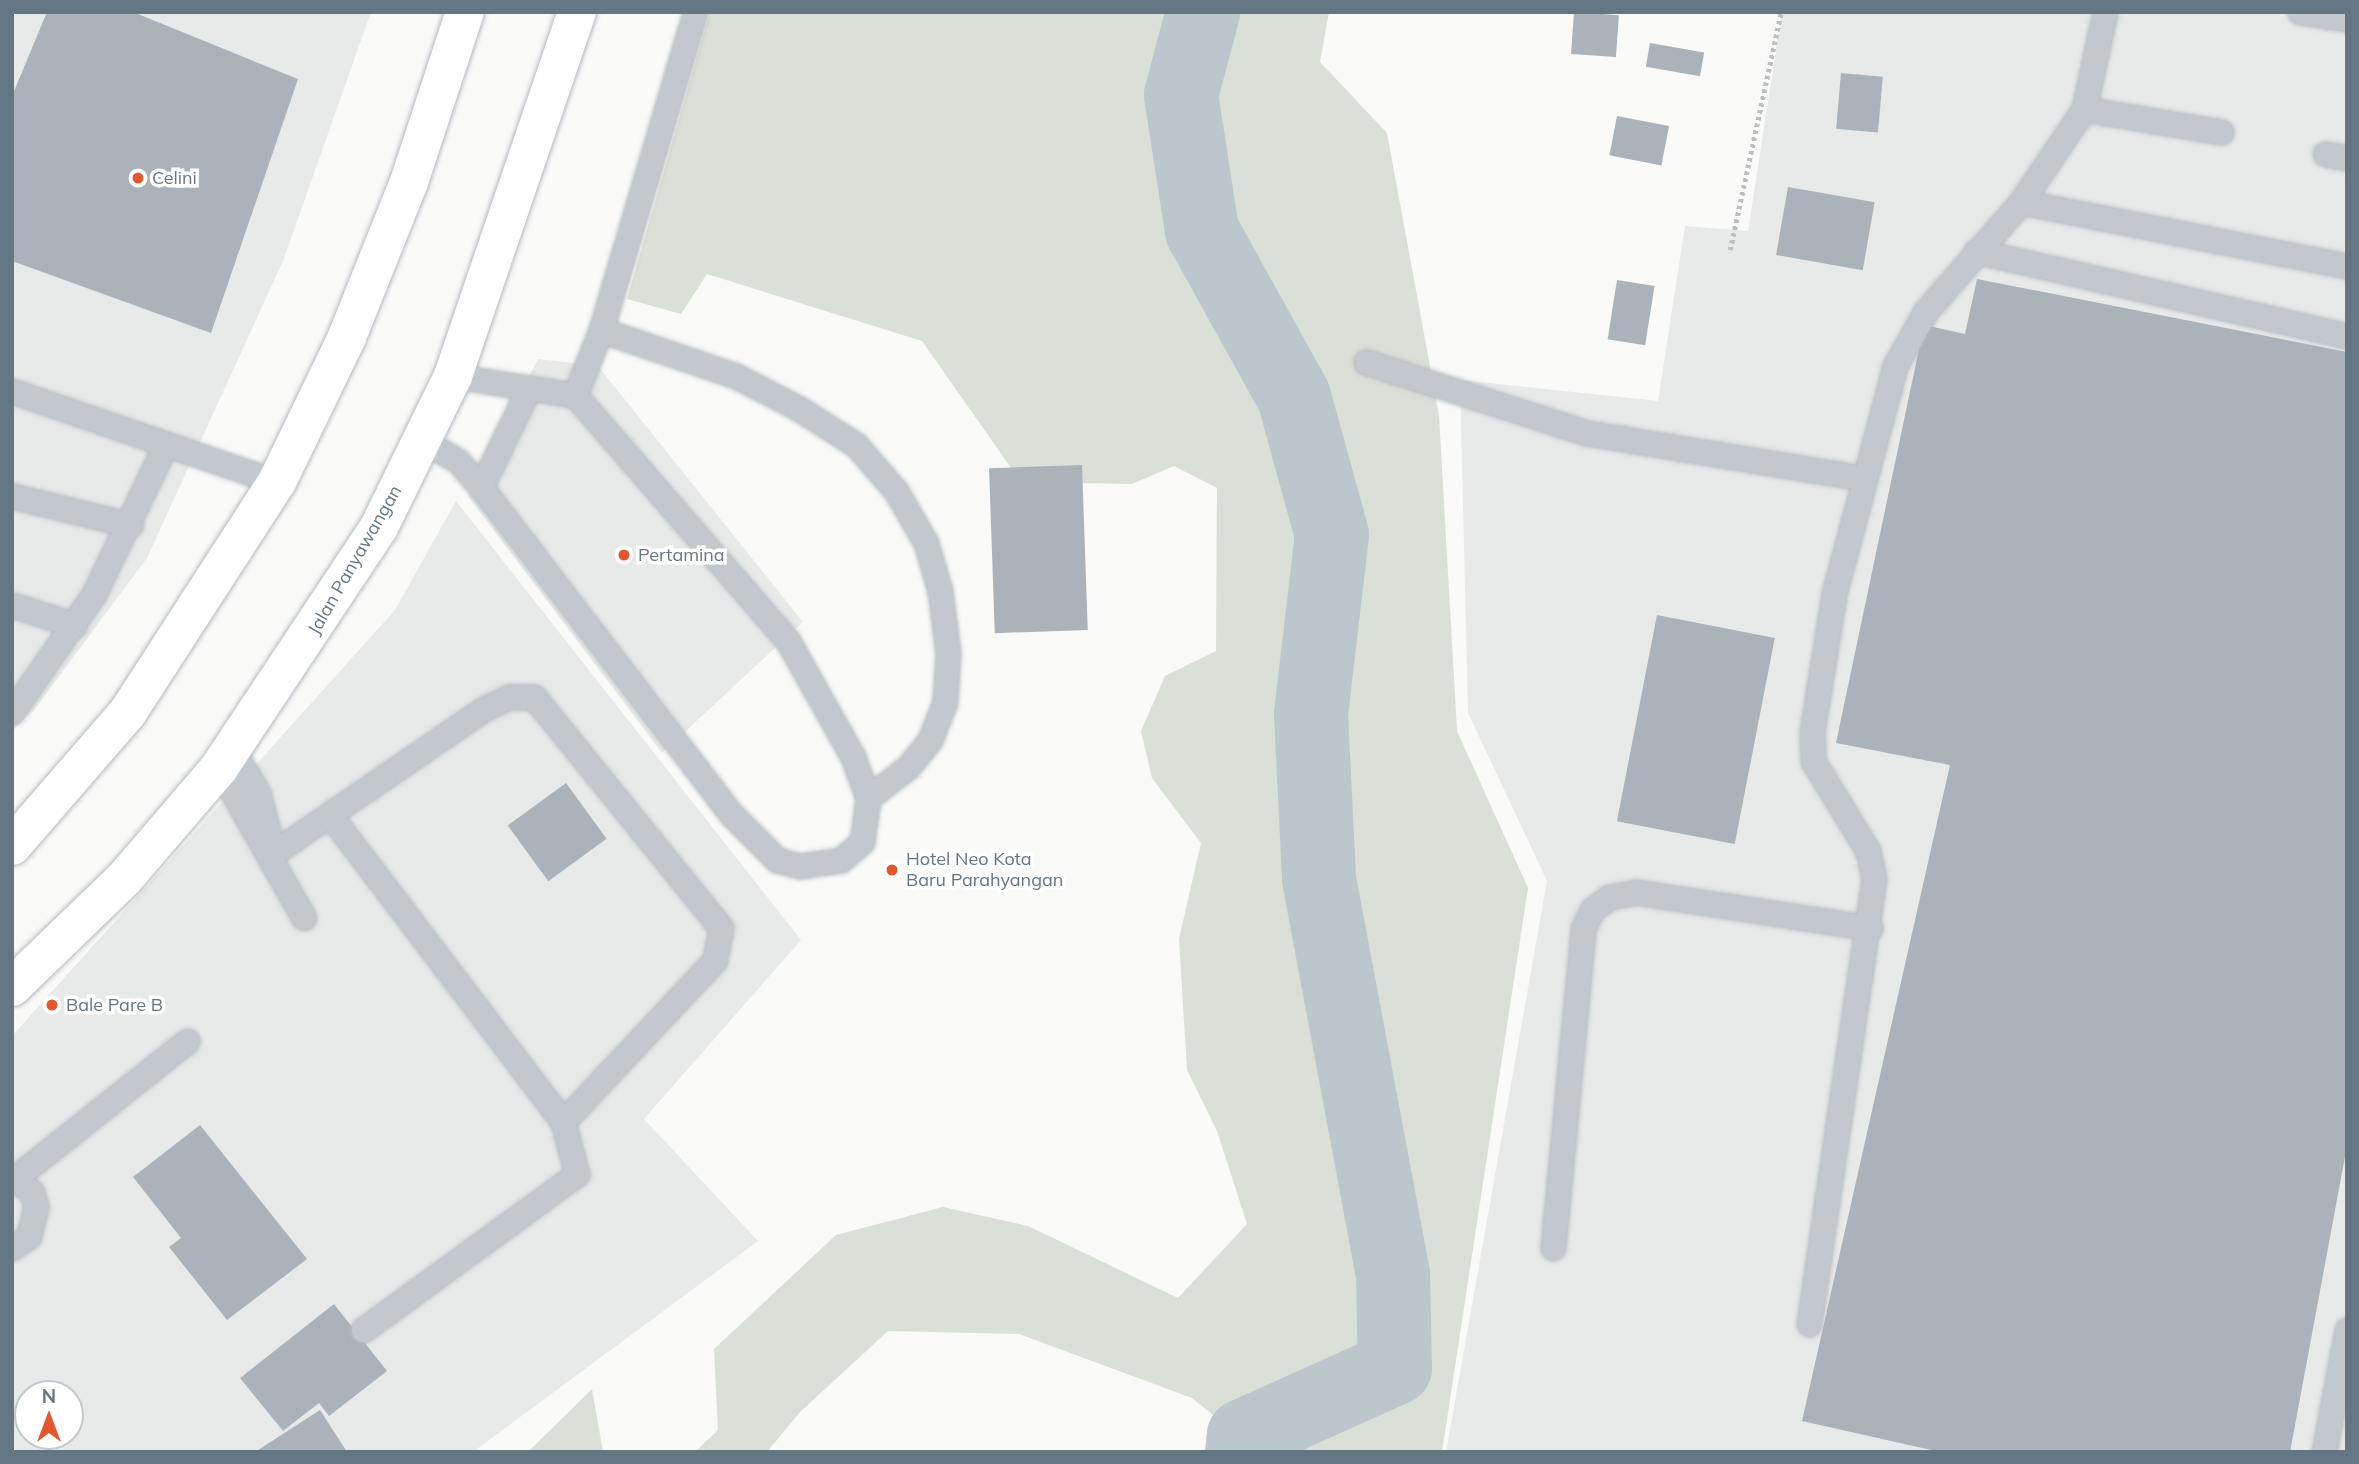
<!DOCTYPE html>
<html>
<head>
<meta charset="utf-8">
<style>
  body { margin:0 }
  #map { position:relative; width:2359px; height:1464px; overflow:hidden; background:#fafaf8; font-family:Mulish,sans-serif }
  div>[style] { position:absolute }
  .built>* { inset:0; background:#e8e9e9 }
  .green>* { inset:0; background:#dadfd7 }
  .river>* { height:74px; margin:-37px; padding:0 37px; transform-origin:37px; border-radius:37px; background:#bbc7cb }
  .building>* { inset:0; background:#aab3b9; transform-origin:0 0 }
  .path>* { height:4.5px; margin-top:-2.25px; transform-origin:0; background:repeating-linear-gradient(90deg,#bbbfc2 0 3.5px,transparent 0 7px) }
  .roads { filter:drop-shadow(0 0 2px #b3babf) drop-shadow(0 0 2px #b3babf) }
  .lane>* { height:23px; margin:-11.5px; padding:0 11.5px; transform-origin:11.5px; border-radius:11.5px; background:#c3c8cc }
  .secondary>* { height:38px; margin:-19px; padding:0 19px; transform-origin:19px; border-radius:19px; background:#fff }
  .dots>* { width:19px; height:19px; translate:-50% -50%; box-sizing:border-box; border:4px solid #fff; border-radius:50% }
  span { translate:-50% -50%; white-space:nowrap; text-align:center; line-height:1.15; -webkit-text-stroke:7px #fff; paint-order:stroke }
  .poi-label { font-size:18px; color:#657683 }
  .left { translate:0 -50%; text-align:left }
  .street-label { font-size:18px; color:#657683 }
  .frame { position:absolute; inset:0; border:14px solid #657683; pointer-events:none }
  .north { position:absolute; left:14px; top:1380px; width:70px; height:70px; box-sizing:border-box; background:#fff; border:2px solid #c1c8cd; border-radius:50%; rotate:0deg; font-size:19px; font-weight:700; line-height:28px; text-align:center; color:#657683 }
  .north::after { content:''; display:block; margin:auto; width:24px; height:32px; background:#e4572e; clip-path:polygon(50% 0,100% 100%,50% 72%,0 100%) }
</style>
</head>
<body>
<div id="map">
  <div class="built">
    <div style="clip-path:polygon(12px 12px,371px 12px,283px 261px,147px 558px,34px 710px,12px 731px)"></div>
    <div style="clip-path:polygon(1782px 12px,2347px 12px,2347px 1452px,1446px 1452px,1547px 881px,1468px 713px,1460px 380px,1658px 401px,1685px 226px,1748px 231px)"></div>
    <div style="clip-path:polygon(538px 359px,598px 366px,803px 622px,662px 753px,468px 496px)"></div>
    <div style="clip-path:polygon(evenodd,456px 501px,801px 940px,644px 1119px,758px 1241px,473px 1452px,12px 1452px,12px 1036px,395px 610px,456px 501px,28px 1394px,70px 1394px,70px 1436px,28px 1436px,28px 1394px)"></div>
  </div>
  <div class="green">
    <div style="clip-path:polygon(710px 12px,1329px 12px,1320px 62px,1387px 133px,1439px 415px,1457px 731px,1528px 888px,1442px 1452px,1259px 1452px,1192px 1398px,1019px 1334px,888px 1331px,800px 1412px,767px 1452px,695px 1452px,718px 1430px,714px 1349px,836px 1235px,943px 1207px,1028px 1226px,1178px 1298px,1247px 1224px,1217px 1131px,1187px 1070px,1179px 939px,1201px 843px,1152px 778px,1141px 731px,1165px 676px,1216px 651px,1217px 488px,1174px 466px,1132px 484px,1021px 482px,922px 341px,707px 274px,681px 314px,627px 299px)"></div>
    <div style="clip-path:polygon(592px 1389px,603px 1452px,528px 1452px)"></div>
  </div>
  <div class="river">
    <div style="left:1203px;top:12px;width:86px;rotate:104.8deg"></div>
    <div style="left:1181px;top:95px;width:138px;rotate:81.2deg"></div>
    <div style="left:1202px;top:231px;width:190px;rotate:61deg"></div>
    <div style="left:1294px;top:397px;width:143px;rotate:74.6deg"></div>
    <div style="left:1332px;top:535px;width:180px;rotate:96.7deg"></div>
    <div style="left:1311px;top:714px;width:165px;rotate:87.2deg"></div>
    <div style="left:1319px;top:879px;width:402px;rotate:79.4deg"></div>
    <div style="left:1393px;top:1274px;width:94px;rotate:88.8deg"></div>
    <div style="left:1395px;top:1368px;width:166px;rotate:155.8deg"></div>
    <div style="left:1244px;top:1436px;width:16px;rotate:97deg"></div>
  </div>
  <div class="building">
    <div style="clip-path:polygon(47px 12px,133px 12px,298px 79px,211px 333px,12px 261px,12px 96px)"></div>
    <div style="left:1574px;top:12px;width:45px;height:42px;rotate:4deg"></div>
    <div style="left:1650px;top:43px;width:55px;height:24px;rotate:10deg"></div>
    <div style="left:1841px;top:73px;width:42px;height:56px;rotate:5deg"></div>
    <div style="left:1617px;top:116px;width:53px;height:40px;rotate:11deg"></div>
    <div style="left:1788px;top:187px;width:88px;height:69px;rotate:10deg"></div>
    <div style="clip-path:polygon(1977px 279px,2347px 352px,2347px 1146px,2290px 1452px,1940px 1452px,1802px 1421px,1950px 765px,1836px 743px,1924px 325px,1965px 334px)"></div>
    <div style="left:1617px;top:280px;width:38px;height:60px;rotate:9deg"></div>
    <div style="left:1082px;top:465px;width:165px;height:93px;rotate:88deg"></div>
    <div style="left:1657px;top:615px;width:120px;height:210px;rotate:11deg"></div>
    <div style="left:566px;top:783px;width:69px;height:72px;rotate:54deg"></div>
    <div style="clip-path:polygon(200px 1125px,307px 1259px,227px 1320px,169px 1247px,181px 1238px,133px 1177px)"></div>
    <div style="clip-path:polygon(334px 1304px,387px 1371px,329px 1416px,319px 1403px,283px 1431px,240px 1378px)"></div>
    <div style="clip-path:polygon(320px 1410px,347px 1452px,255px 1452px)"></div>
  </div>
  <div class="path">
    <div style="left:1730px;top:250px;width:243px;rotate:-77.9deg"></div>
  </div>
  <div class="roads">
    <div class="lane">
      <div style="left:2300px;top:12px;width:48px;rotate:8.5deg"></div>
      <div style="left:2084px;top:109px;width:139px;rotate:9.5deg"></div>
      <div style="left:2325px;top:154px;width:22px;rotate:10deg"></div>
      <div style="left:2021px;top:202px;width:332px;rotate:11.1deg"></div>
      <div style="left:1976px;top:251px;width:381px;rotate:12.9deg"></div>
      <div style="left:601px;top:330px;width:143px;rotate:18.8deg"></div>
      <div style="left:736px;top:376px;width:70px;rotate:27.3deg"></div>
      <div style="left:798px;top:408px;width:69px;rotate:32.5deg"></div>
      <div style="left:856px;top:445px;width:61px;rotate:49deg"></div>
      <div style="left:896px;top:491px;width:60px;rotate:60deg"></div>
      <div style="left:926px;top:543px;width:50px;rotate:73.7deg"></div>
      <div style="left:940px;top:591px;width:63px;rotate:82.6deg"></div>
      <div style="left:948px;top:653px;width:49px;rotate:93.5deg"></div>
      <div style="left:945px;top:702px;width:41px;rotate:111.5deg"></div>
      <div style="left:930px;top:740px;width:35px;rotate:129deg"></div>
      <div style="left:908px;top:767px;width:51px;rotate:142.2deg"></div>
      <div style="left:1366px;top:362px;width:232px;rotate:17.8deg"></div>
      <div style="left:1587px;top:433px;width:279px;rotate:9.3deg"></div>
      <div style="left:453px;top:376px;width:123px;rotate:8.9deg"></div>
      <div style="left:575px;top:395px;width:70px;rotate:-68.2deg"></div>
      <div style="left:601px;top:330px;width:332px;rotate:-73.5deg"></div>
      <div style="left:12px;top:391px;width:280px;rotate:19deg"></div>
      <div style="left:422px;top:440px;width:42px;rotate:30.3deg"></div>
      <div style="left:458px;top:461px;width:35px;rotate:49deg"></div>
      <div style="left:481px;top:487px;width:413px;rotate:52.6deg"></div>
      <div style="left:732px;top:815px;width:64px;rotate:45deg"></div>
      <div style="left:777px;top:860px;width:23px;rotate:15deg"></div>
      <div style="left:799px;top:866px;width:42px;rotate:-8.1deg"></div>
      <div style="left:841px;top:860px;width:28px;rotate:-41deg"></div>
      <div style="left:862px;top:842px;width:44px;rotate:-82.2deg"></div>
      <div style="left:868px;top:798px;width:44px;rotate:-110.1deg"></div>
      <div style="left:853px;top:757px;width:133px;rotate:-119.3deg"></div>
      <div style="left:788px;top:641px;width:325px;rotate:-130.9deg"></div>
      <div style="left:481px;top:487px;width:110px;rotate:-64.1deg"></div>
      <div style="left:12px;top:496px;width:122px;rotate:13.7deg"></div>
      <div style="left:12px;top:605px;width:66px;rotate:17.6deg"></div>
      <div style="left:12px;top:712px;width:144px;rotate:-55.2deg"></div>
      <div style="left:94px;top:594px;width:166px;rotate:-64.4deg"></div>
      <div style="left:232px;top:749px;width:51px;rotate:59.4deg"></div>
      <div style="left:258px;top:793px;width:43px;rotate:75.3deg"></div>
      <div style="left:219px;top:768px;width:172px;rotate:60.5deg"></div>
      <div style="left:330px;top:815px;width:385px;rotate:52.8deg"></div>
      <div style="left:269px;top:856px;width:258px;rotate:-34.4deg"></div>
      <div style="left:482px;top:710px;width:30px;rotate:-26deg"></div>
      <div style="left:509px;top:697px;width:25px"></div>
      <div style="left:534px;top:697px;width:297px;rotate:51deg"></div>
      <div style="left:721px;top:928px;width:33px;rotate:101deg"></div>
      <div style="left:715px;top:960px;width:222px;rotate:133.2deg"></div>
      <div style="left:563px;top:1122px;width:54px;rotate:74.9deg"></div>
      <div style="left:577px;top:1174px;width:265px;rotate:143.9deg"></div>
      <div style="left:12px;top:1177px;width:25px;rotate:37deg"></div>
      <div style="left:32px;top:1192px;width:16px;rotate:75deg"></div>
      <div style="left:36px;top:1207px;width:30px;rotate:104deg"></div>
      <div style="left:29px;top:1236px;width:21px;rotate:145deg"></div>
      <div style="left:15px;top:1178px;width:220px;rotate:-38.5deg"></div>
      <div style="left:1553px;top:1248px;width:321px;rotate:-84.6deg"></div>
      <div style="left:1583px;top:928px;width:20px;rotate:-63deg"></div>
      <div style="left:1592px;top:910px;width:21px;rotate:-37deg"></div>
      <div style="left:1609px;top:897px;width:27px;rotate:-10deg"></div>
      <div style="left:1636px;top:892px;width:237px;rotate:8.7deg"></div>
      <div style="left:1809px;top:1324px;width:450px;rotate:-81.7deg"></div>
      <div style="left:1874px;top:879px;width:29px;rotate:-102deg"></div>
      <div style="left:1868px;top:851px;width:105px;rotate:-121.4deg"></div>
      <div style="left:1813px;top:761px;width:29px;rotate:-92deg"></div>
      <div style="left:1812px;top:732px;width:140px;rotate:-80.9deg"></div>
      <div style="left:1834px;top:594px;width:236px;rotate:-75deg"></div>
      <div style="left:1895px;top:366px;width:63px;rotate:-60.6deg"></div>
      <div style="left:1926px;top:311px;width:145px;rotate:-48.9deg"></div>
      <div style="left:2021px;top:202px;width:112px;rotate:-55.9deg"></div>
      <div style="left:2084px;top:109px;width:99px;rotate:-77.8deg"></div>
      <div style="left:2324px;top:1452px;width:124px;rotate:-79.3deg"></div>
    </div>
    <div class="secondary">
      <div style="left:12px;top:846px;width:177px;rotate:-49.1deg"></div>
      <div style="left:128px;top:712px;width:274px;rotate:-57.1deg"></div>
      <div style="left:277px;top:482px;width:161px;rotate:-64.2deg"></div>
      <div style="left:347px;top:337px;width:167px;rotate:-68.2deg"></div>
      <div style="left:409px;top:182px;width:179px;rotate:-71.8deg"></div>
      <div style="left:12px;top:987px;width:156px;rotate:-44deg"></div>
      <div style="left:124px;top:879px;width:146px;rotate:-49.4deg"></div>
      <div style="left:219px;top:768px;width:289px;rotate:-56.4deg"></div>
      <div style="left:379px;top:527px;width:168px;rotate:-63.9deg"></div>
      <div style="left:453px;top:376px;width:385px;rotate:-71.2deg"></div>
    </div>
  </div>
  <div class="dots">
    <div style="left:138px;top:178px;background:#e4572e"></div>
    <div style="left:624px;top:555px;background:#e4572e"></div>
    <div style="left:892px;top:870px;background:#e4572e"></div>
    <div style="left:52px;top:1005px;background:#e4572e"></div>
  </div>
  <div class="poi-label">
    <span class="left" style="left:152px;top:178px">Celini</span>
    <span class="left" style="left:638px;top:555px">Pertamina</span>
    <span class="left" style="left:906px;top:870px">Hotel Neo Kota<br>Baru Parahyangan</span>
    <span class="left" style="left:66px;top:1005px">Bale Pare B</span>
  </div>
  <div class="street-label">
    <span style="left:355px;top:560px;rotate:-60deg">Jalan Panyawangan</span>
  </div>
  <div class="frame"></div>
  <div class="north">N</div>
</div>
</body>
</html>
